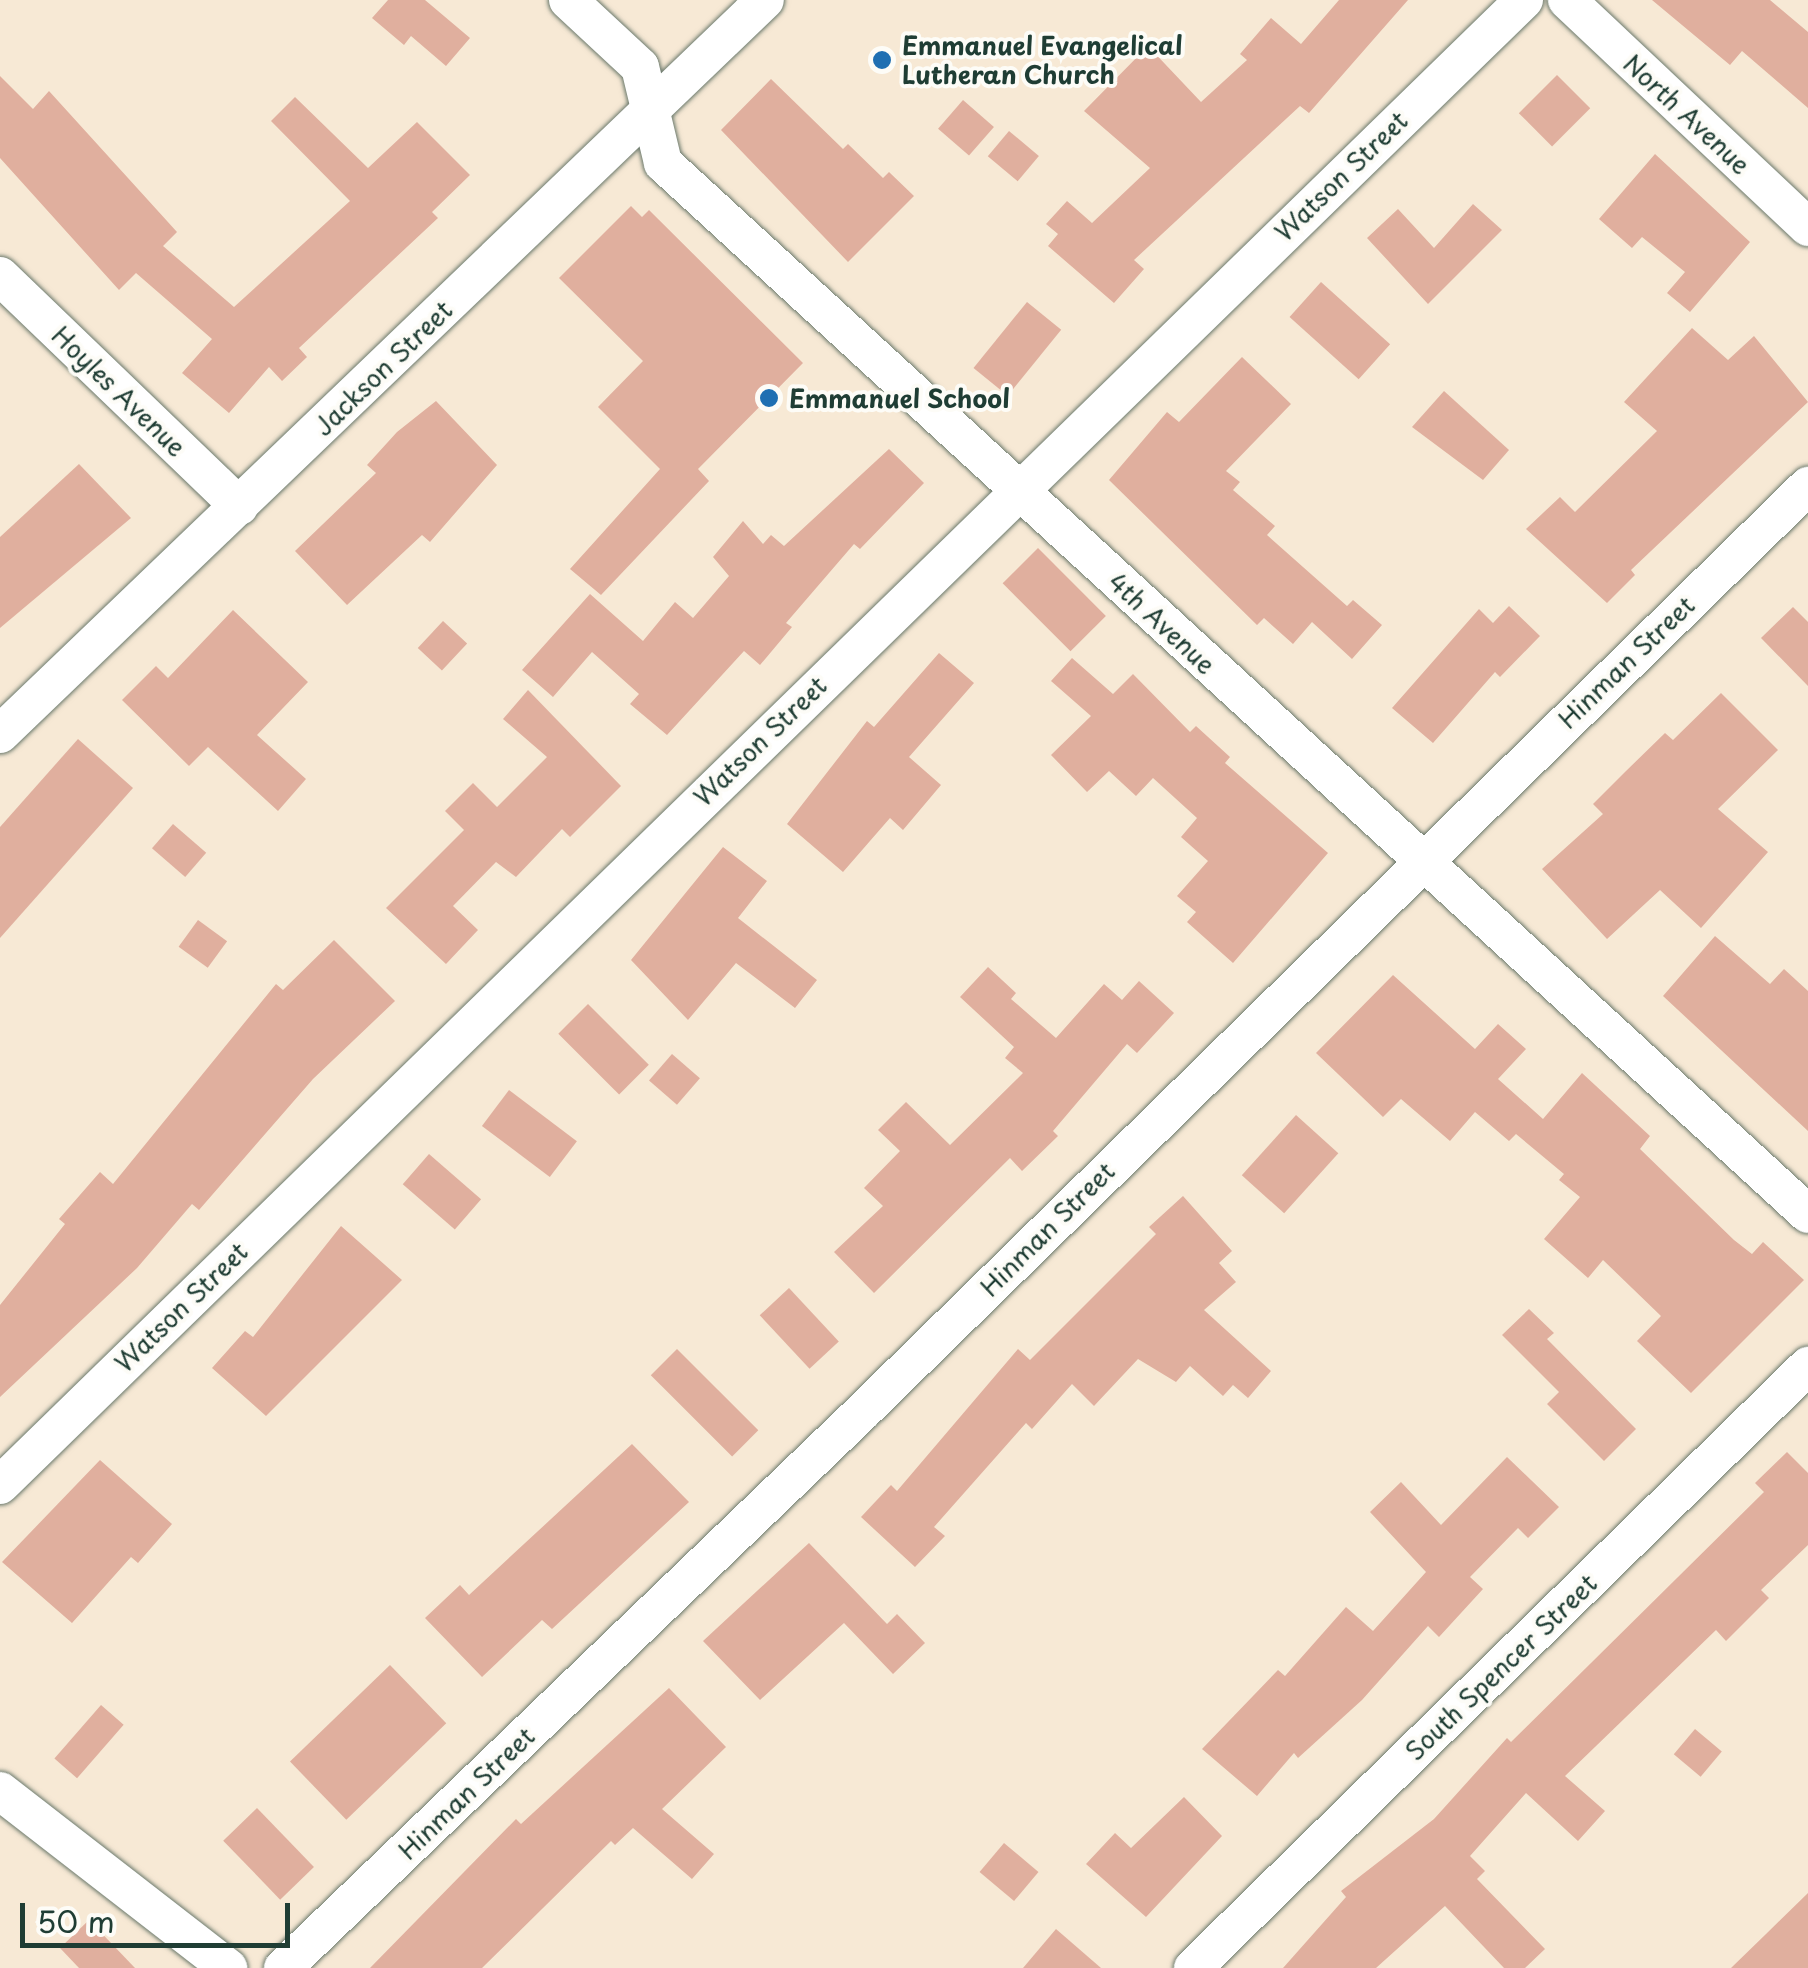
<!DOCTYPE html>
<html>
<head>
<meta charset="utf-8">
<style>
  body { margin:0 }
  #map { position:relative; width:1808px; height:1968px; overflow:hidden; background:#f7e9d5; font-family:"Playpen Sans",sans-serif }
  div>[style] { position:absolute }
  .building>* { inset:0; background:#e0af9e; transform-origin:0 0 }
  .roads { filter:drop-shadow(0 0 2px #6b796c) drop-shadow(0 0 2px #6b796c) }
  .street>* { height:38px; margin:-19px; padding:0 19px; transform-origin:19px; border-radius:19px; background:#fff }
  .dots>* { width:28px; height:28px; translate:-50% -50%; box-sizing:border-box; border:5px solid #fdfcf7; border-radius:50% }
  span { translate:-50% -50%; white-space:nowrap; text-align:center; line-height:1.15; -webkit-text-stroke:8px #fdfcf7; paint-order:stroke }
  .poi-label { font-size:25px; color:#1f3d34; font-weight:700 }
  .left { translate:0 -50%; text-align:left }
  .street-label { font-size:25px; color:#1f3d34 }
  .scale { position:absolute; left:20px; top:1903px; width:270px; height:45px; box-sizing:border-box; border:5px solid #1f3d34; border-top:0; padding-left:12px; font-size:30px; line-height:35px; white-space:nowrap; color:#1f3d34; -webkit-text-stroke:8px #fdfcf7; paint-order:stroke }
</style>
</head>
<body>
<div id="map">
  <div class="building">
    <div style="clip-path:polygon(388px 0,425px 0,470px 38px,446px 66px,411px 36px,404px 45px,372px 18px)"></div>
    <div style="clip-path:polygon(1339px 0,1408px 0,1309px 113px,1300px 106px,1134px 260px,1144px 269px,1114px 303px,1048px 246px,1058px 234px,1046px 224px,1067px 201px,1092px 223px,1150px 168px,1084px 111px,1148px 46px,1201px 102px,1247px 60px,1240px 54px,1271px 18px,1301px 44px)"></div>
    <div style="clip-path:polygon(1652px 0,1770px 0,1808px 32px,1808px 108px,1742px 51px,1730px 65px)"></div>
    <div style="left:1557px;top:75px;width:47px;height:54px;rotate:45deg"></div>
    <div style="clip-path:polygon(0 76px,33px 109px,49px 91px,177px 232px,163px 246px,234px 307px,350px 201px,271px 121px,295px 97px,368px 168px,417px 122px,470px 175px,432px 212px,438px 218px,299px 348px,307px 357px,282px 381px,269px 367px,229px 413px,182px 373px,212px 339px,136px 273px,119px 290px,0 158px)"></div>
    <div style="clip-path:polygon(771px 79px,843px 149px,848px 144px,883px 178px,889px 172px,914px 196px,848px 262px,721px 130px)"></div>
    <div style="left:963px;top:100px;width:41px;height:38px;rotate:41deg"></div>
    <div style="left:1009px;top:131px;width:39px;height:33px;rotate:40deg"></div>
    <div style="clip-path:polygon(1655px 154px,1750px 242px,1690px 312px,1667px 293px,1685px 272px,1642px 237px,1632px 248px,1599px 219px)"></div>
    <div style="clip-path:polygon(1473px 204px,1502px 230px,1428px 304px,1367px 238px,1398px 209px,1434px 248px)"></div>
    <div style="clip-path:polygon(631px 206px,642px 217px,649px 210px,803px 363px,698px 469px,709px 481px,601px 595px,570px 569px,660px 469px,598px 407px,643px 361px,559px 278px)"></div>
    <div style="left:1321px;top:282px;width:93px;height:47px;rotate:42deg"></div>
    <div style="left:1027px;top:302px;width:44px;height:85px;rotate:39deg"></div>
    <div style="clip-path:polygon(1692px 328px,1728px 360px,1754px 336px,1808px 402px,1631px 570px,1635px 575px,1607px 603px,1526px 529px,1560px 497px,1575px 512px,1657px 431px,1624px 402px)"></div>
    <div style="clip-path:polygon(1242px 357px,1291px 404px,1226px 471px,1240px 482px,1233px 490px,1275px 526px,1267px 535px,1347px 606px,1353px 600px,1382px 625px,1352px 659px,1312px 622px,1293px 644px,1264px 618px,1257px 625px,1109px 480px,1167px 412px,1179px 422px)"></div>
    <div style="clip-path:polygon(1444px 391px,1509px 450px,1483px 480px,1412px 427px)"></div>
    <div style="clip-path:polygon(436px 401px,497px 465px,430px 542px,422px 535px,347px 605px,295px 551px,376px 473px,367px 465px,397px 432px)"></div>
    <div style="clip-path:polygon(889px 449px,924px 483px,860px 549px,854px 544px,786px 623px,792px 627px,760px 665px,744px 651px,667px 735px,630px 704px,639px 694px,592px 652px,553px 697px,522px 670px,590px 594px,643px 641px,675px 602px,693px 618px,729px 576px,713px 557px,743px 521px,763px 544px,771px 535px,784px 546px)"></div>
    <div style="clip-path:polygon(79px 464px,131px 518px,0 628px,0 537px)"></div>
    <div style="left:1038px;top:548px;width:96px;height:50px;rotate:45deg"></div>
    <div style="clip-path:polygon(1509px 606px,1540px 636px,1500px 677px,1495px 672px,1433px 743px,1392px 708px,1479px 609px,1493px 623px)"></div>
    <div style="clip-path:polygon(1793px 607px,1808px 622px,1808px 686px,1761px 638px)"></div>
    <div style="clip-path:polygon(233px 610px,308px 682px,257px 735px,306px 779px,278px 811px,208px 747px,189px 766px,122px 700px,156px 666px,168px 678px)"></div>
    <div style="left:443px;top:621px;width:33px;height:37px;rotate:43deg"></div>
    <div style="clip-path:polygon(939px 653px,974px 683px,909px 757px,941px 785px,903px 830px,890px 818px,843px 872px,787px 824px,867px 721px,874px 727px)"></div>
    <div style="clip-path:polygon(1072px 658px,1113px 694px,1133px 674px,1190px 732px,1196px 726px,1230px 757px,1225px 763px,1328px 853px,1233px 963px,1187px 922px,1196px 912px,1177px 896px,1208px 861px,1181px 837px,1197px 818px,1153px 778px,1136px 796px,1109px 771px,1087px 792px,1051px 755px,1091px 716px,1051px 681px)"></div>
    <div style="clip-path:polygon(528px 690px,621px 786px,570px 837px,562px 829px,516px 877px,496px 862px,453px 906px,478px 930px,446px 964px,386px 908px,464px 830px,445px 811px,473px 783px,497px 807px,547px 757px,503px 719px)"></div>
    <div style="clip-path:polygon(1721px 693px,1778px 750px,1718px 809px,1768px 852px,1701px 928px,1660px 890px,1607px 939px,1542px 869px,1603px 814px,1593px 804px,1625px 772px,1665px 733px,1673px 740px)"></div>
    <div style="clip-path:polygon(78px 739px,133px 788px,0 938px,0 827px)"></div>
    <div style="left:173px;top:824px;width:44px;height:32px;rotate:41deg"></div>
    <div style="clip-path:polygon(723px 847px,767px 881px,738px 918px,817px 980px,795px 1008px,736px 963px,688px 1020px,631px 960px)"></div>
    <div style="left:198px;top:920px;width:36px;height:33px;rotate:36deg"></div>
    <div style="clip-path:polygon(1715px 936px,1770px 984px,1784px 969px,1808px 991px,1808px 1131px,1663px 996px)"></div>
    <div style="clip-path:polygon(334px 940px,395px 1001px,313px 1079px,199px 1210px,192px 1204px,137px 1268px,0 1397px,0 1305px,65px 1224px,59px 1219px,100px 1172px,113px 1184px,276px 984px,283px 990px)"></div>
    <div style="clip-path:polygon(988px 967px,1016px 993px,1011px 999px,1056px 1038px,1104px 984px,1122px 1000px,1139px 981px,1174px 1013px,1137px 1053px,1127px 1044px,1053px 1131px,1058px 1136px,1022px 1171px,1010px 1158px,874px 1293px,834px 1252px,883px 1206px,864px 1188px,900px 1151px,878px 1130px,906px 1102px,950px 1145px,1023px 1073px,1005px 1058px,1014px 1047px,960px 997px)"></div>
    <div style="clip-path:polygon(1393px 975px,1475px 1049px,1498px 1024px,1526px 1049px,1498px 1079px,1543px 1119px,1582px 1073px,1650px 1136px,1640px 1149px,1734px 1240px,1752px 1254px,1763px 1242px,1804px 1280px,1691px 1393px,1637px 1341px,1661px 1316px,1603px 1260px,1588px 1278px,1544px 1239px,1580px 1197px,1559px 1180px,1564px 1174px,1516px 1134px,1509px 1141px,1475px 1112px,1450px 1141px,1401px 1099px,1383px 1117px,1316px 1053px)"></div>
    <div style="left:588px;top:1004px;width:86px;height:42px;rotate:45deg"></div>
    <div style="left:672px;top:1054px;width:37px;height:35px;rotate:41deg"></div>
    <div style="left:509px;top:1090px;width:85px;height:45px;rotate:37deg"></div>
    <div style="left:1296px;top:1115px;width:57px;height:81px;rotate:42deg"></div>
    <div style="left:429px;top:1154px;width:69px;height:40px;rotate:41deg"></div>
    <div style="clip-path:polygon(1183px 1196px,1232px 1251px,1219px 1263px,1236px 1282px,1204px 1310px,1271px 1371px,1248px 1398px,1233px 1385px,1223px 1396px,1190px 1366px,1176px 1382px,1138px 1359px,1094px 1406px,1072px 1384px,1032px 1429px,1026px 1423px,934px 1527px,945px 1536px,915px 1567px,861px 1517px,891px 1485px,897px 1491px,1018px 1349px,1030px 1360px,1156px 1234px,1149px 1227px)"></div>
    <div style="clip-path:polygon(341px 1226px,402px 1280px,266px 1416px,212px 1368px,245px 1331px,253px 1337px)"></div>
    <div style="left:789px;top:1288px;width:73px;height:40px;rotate:47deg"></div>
    <div style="clip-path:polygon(1529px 1309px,1554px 1333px,1547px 1339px,1636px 1429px,1604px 1461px,1547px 1404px,1559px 1392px,1502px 1335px)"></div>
    <div style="left:677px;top:1349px;width:115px;height:37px;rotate:45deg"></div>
    <div style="clip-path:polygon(632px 1444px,689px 1502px,552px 1629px,542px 1620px,482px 1677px,425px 1618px,460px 1585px,469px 1595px)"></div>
    <div style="clip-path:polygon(1787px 1452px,1808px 1473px,1808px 1545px,1761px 1590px,1769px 1598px,1726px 1641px,1716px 1630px,1565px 1776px,1605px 1811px,1578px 1841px,1526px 1793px,1470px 1856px,1485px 1871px,1477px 1879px,1545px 1949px,1525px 1968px,1504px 1968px,1445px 1906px,1376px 1968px,1283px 1968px,1346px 1897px,1341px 1891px,1434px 1819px,1507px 1738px,1511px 1742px,1764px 1492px,1755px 1483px)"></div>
    <div style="clip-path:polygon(1507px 1457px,1559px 1507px,1528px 1538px,1518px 1528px,1470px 1577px,1483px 1589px,1439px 1637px,1428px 1626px,1362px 1700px,1298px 1758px,1294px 1753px,1257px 1796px,1202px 1749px,1278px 1670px,1285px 1676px,1346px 1607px,1373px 1631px,1426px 1572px,1370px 1512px,1401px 1482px,1441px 1525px)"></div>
    <div style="clip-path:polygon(100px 1460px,172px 1524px,138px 1563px,131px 1557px,72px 1623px,2px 1562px)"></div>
    <div style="clip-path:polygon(809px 1543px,887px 1624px,897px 1614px,925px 1643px,893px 1674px,844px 1623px,760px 1700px,703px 1641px)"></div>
    <div style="left:390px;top:1665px;width:81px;height:139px;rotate:46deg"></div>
    <div style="clip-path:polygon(669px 1688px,726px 1747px,662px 1809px,714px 1854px,692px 1879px,633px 1828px,615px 1845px,611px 1841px,482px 1968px,370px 1968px,516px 1819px,521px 1824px)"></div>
    <div style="left:101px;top:1705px;width:30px;height:71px;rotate:41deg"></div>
    <div style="left:1695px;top:1729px;width:35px;height:33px;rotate:40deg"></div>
    <div style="clip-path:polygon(1184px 1797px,1222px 1836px,1146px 1917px,1086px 1864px,1115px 1833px,1131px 1848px)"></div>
    <div style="left:257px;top:1808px;width:82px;height:47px;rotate:46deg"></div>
    <div style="left:1004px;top:1843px;width:45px;height:38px;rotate:40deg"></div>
    <div style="clip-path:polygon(1808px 1893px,1808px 1968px,1731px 1968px,1766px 1934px)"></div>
    <div style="clip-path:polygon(89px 1920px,135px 1968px,79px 1968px,60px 1948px)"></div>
    <div style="clip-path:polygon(1056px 1929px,1101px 1968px,1023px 1968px)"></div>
  </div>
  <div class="roads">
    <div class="street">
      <div style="left:568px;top:0;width:98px;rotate:42.9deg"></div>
      <div style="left:640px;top:67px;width:99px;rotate:76.5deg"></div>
      <div style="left:663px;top:163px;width:1554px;rotate:42.55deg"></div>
      <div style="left:1567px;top:0;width:331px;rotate:43.3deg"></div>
      <div style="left:0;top:276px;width:332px;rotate:43.9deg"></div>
      <div style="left:0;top:734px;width:1060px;rotate:-43.82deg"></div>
      <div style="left:0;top:1485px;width:2128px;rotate:-44.26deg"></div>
      <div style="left:0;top:1791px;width:289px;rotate:37.8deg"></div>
      <div style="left:283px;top:1968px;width:800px;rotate:-43.83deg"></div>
      <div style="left:860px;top:1414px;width:1327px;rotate:-44.39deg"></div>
      <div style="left:1193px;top:1968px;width:861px;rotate:-44.39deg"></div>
    </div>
  </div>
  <div class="dots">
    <div style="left:882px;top:60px;background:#1f6fb2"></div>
    <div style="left:769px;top:398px;background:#1f6fb2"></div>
  </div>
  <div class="poi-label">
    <span class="left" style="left:902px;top:60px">Emmanuel Evangelical<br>Lutheran Church</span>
    <span class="left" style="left:789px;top:398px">Emmanuel School</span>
  </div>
  <div class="street-label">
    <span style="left:1687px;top:114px;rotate:43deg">North Avenue</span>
    <span style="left:1341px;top:176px;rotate:-44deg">Watson Street</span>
    <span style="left:383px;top:368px;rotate:-44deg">Jackson Street</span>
    <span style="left:119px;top:391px;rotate:44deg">Hoyles Avenue</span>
    <span style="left:1162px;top:623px;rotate:43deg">4th Avenue</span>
    <span style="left:1626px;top:662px;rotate:-44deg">Hinman Street</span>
    <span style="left:760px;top:741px;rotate:-44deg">Watson Street</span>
    <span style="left:1047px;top:1229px;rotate:-45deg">Hinman Street</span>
    <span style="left:181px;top:1307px;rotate:-44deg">Watson Street</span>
    <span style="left:1501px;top:1667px;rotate:-44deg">South Spencer Street</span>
    <span style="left:466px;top:1793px;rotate:-44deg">Hinman Street</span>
  </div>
  <div class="scale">50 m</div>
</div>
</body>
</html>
